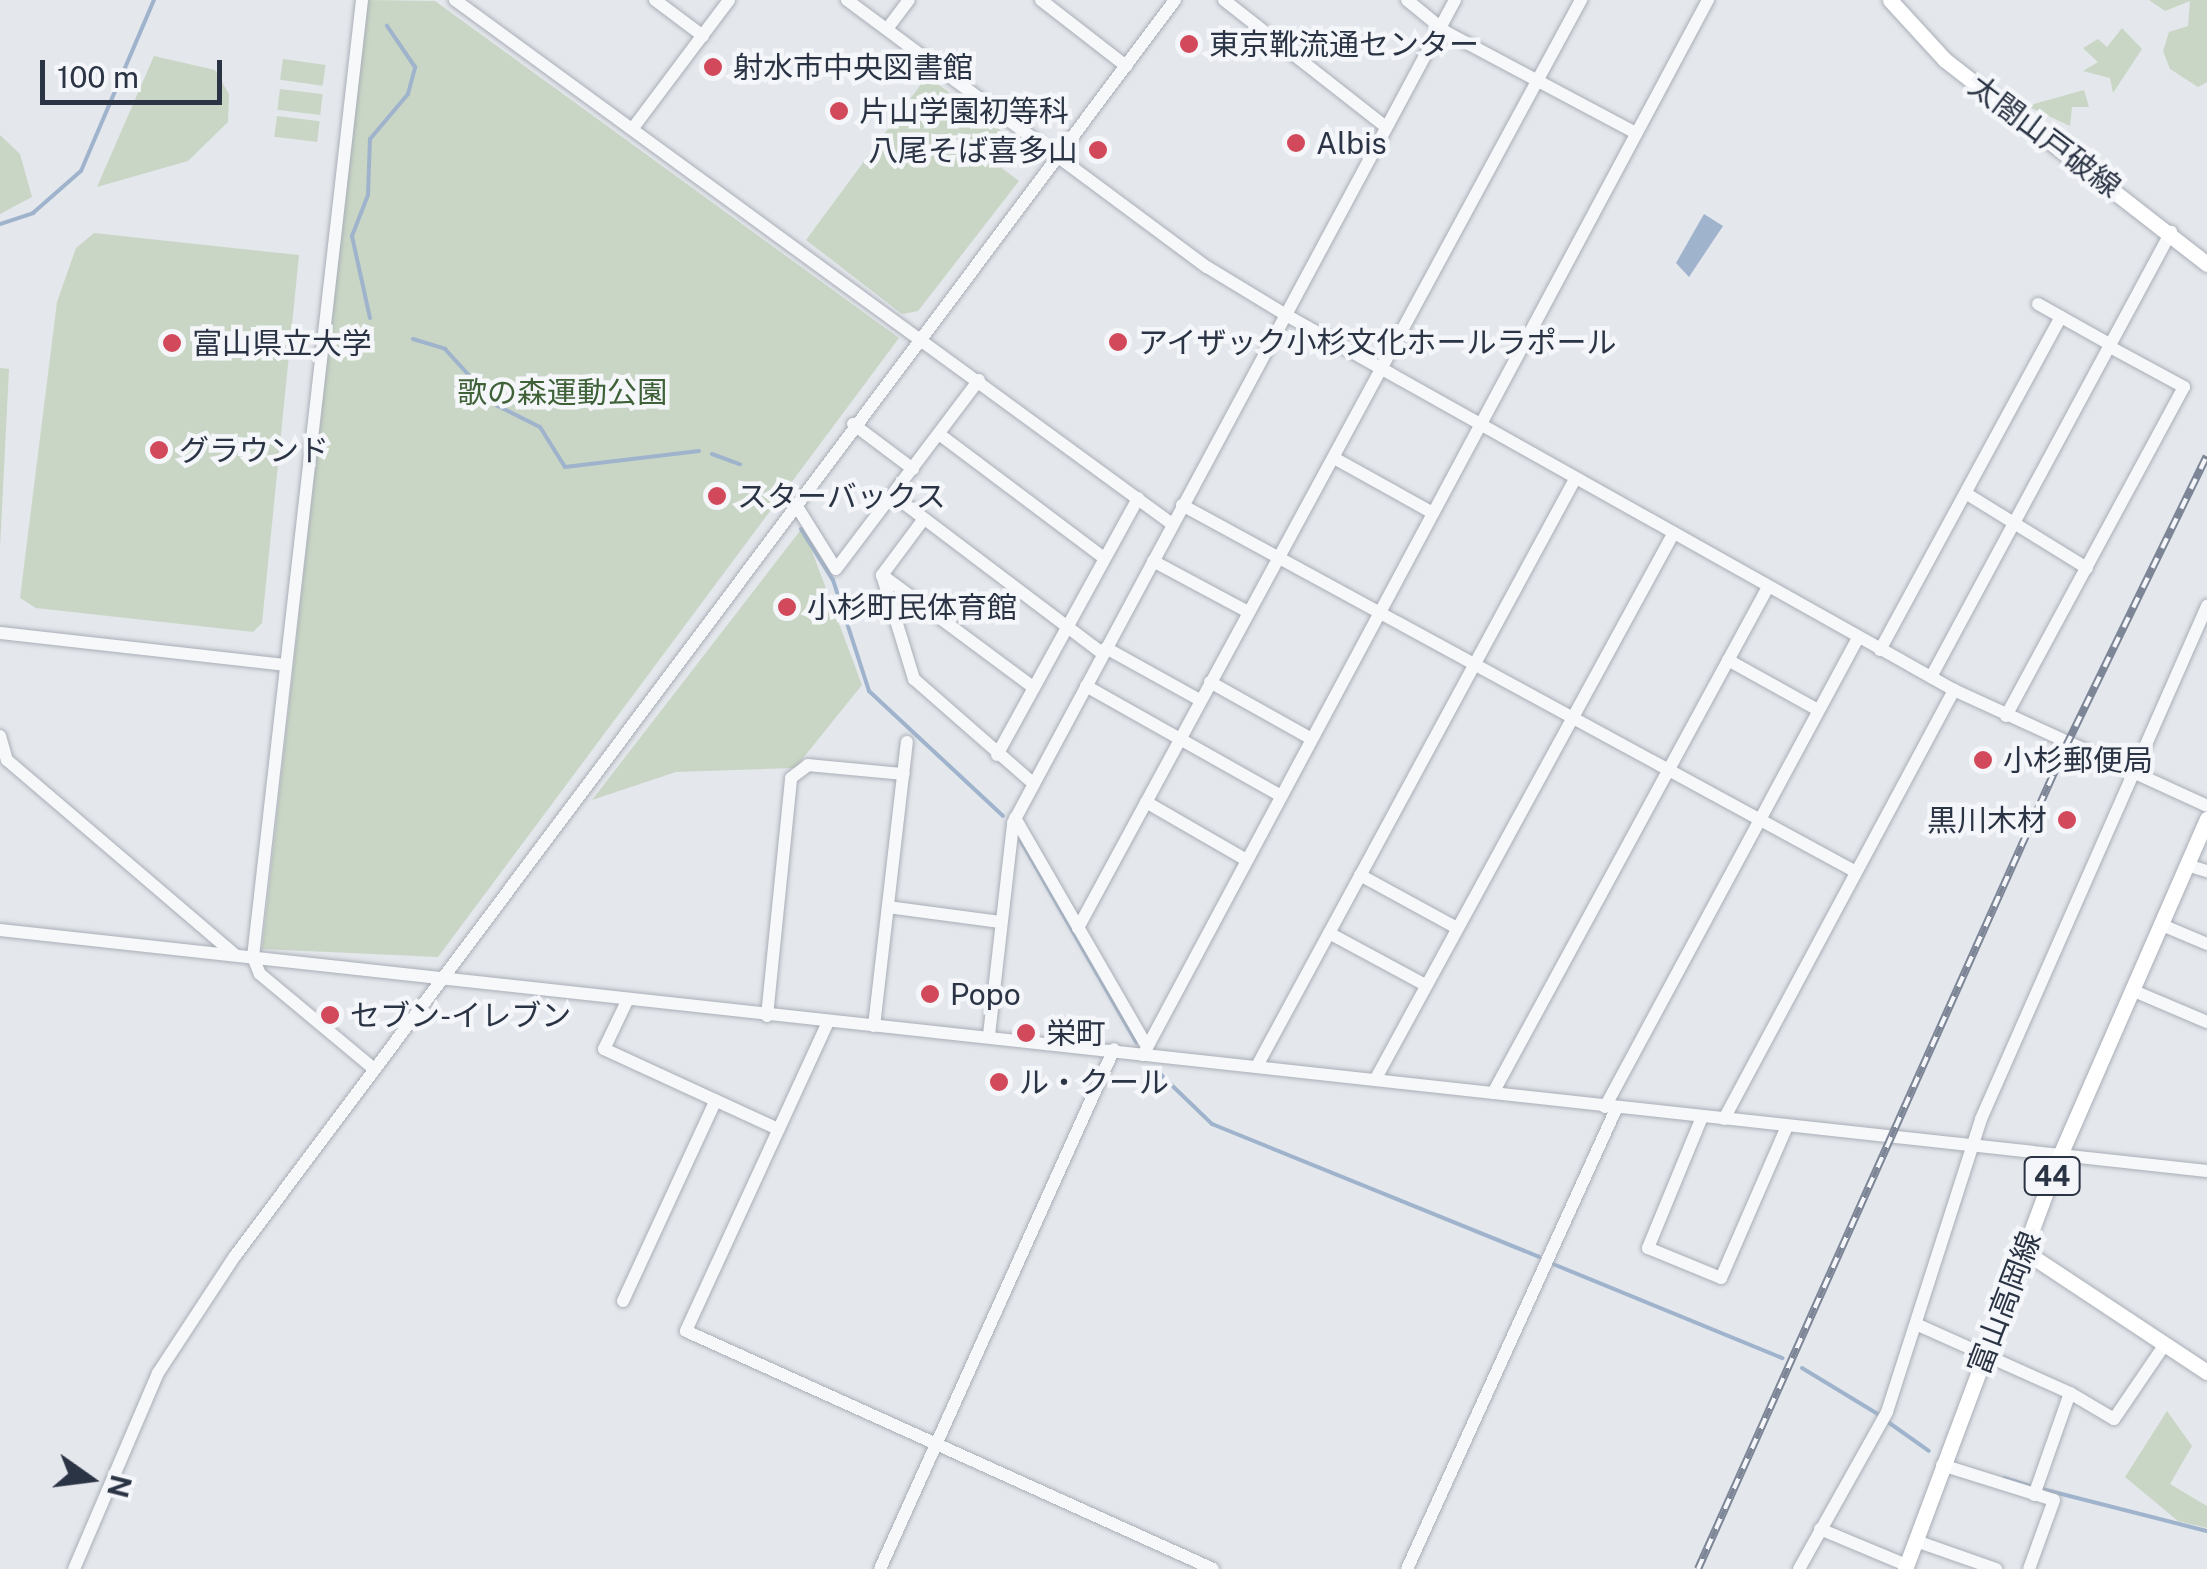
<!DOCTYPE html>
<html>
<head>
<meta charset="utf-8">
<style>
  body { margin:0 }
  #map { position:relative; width:2207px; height:1569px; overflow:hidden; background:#e4e7ec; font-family:"Public Sans","Noto Sans JP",sans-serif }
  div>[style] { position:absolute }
  .green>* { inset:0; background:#c9d6c5; transform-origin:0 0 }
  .water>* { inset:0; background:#9fb4cc }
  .stream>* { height:4px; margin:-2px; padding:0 2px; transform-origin:2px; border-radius:2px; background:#9fb4cc }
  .roads { filter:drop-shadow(0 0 2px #a9aeb7) drop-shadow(0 0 2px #a9aeb7) }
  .minor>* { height:12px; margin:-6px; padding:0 6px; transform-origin:6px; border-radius:6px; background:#f7f8fa }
  .major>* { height:15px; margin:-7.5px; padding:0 7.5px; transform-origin:7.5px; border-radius:7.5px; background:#fff }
  .rail>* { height:8px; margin-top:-4px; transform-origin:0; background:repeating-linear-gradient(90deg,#f4f6f9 0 11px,#7d8696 0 22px); box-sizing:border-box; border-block:2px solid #7d8696 }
  .dots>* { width:28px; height:28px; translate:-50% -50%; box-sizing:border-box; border:5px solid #f4f6f9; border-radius:50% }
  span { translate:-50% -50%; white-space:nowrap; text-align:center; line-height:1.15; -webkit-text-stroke:9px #f4f6f9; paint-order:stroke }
  .shield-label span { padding:2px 8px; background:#f4f6f9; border:2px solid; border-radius:8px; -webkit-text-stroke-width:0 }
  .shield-label { font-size:28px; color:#2b3445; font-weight:700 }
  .poi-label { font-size:30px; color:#2b3445 }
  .left { translate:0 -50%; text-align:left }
  .right { translate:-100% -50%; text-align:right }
  .street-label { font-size:30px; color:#2b3445 }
  .park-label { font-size:30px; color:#3f6138 }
  .north { position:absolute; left:40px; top:1429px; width:100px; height:100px; -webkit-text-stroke:8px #f4f6f9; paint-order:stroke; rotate:104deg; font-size:28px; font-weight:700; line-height:40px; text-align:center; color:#2b3445 }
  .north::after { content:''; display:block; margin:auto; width:35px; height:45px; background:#2b3445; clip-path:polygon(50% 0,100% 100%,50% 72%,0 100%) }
  .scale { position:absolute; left:40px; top:60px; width:182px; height:45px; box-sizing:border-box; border:5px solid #2b3445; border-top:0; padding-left:12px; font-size:30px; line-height:35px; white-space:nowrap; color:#2b3445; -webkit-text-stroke:8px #f4f6f9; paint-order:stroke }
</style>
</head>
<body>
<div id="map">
  <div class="green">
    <div style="clip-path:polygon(367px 0,435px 1px,899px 338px,438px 957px,262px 949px)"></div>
    <div style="clip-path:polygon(2149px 0,2207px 0,2207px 82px,2198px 87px,2170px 69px,2163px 51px,2169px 32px,2188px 26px,2190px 1px,2165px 11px)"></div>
    <div style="clip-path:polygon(2122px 28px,2142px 49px,2113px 93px,2110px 78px,2083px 71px,2098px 62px,2083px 48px,2098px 39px,2107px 47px)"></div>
    <div style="clip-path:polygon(154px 56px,215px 70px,229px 94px,228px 122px,188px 161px,97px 187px)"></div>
    <div style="left:283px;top:59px;width:43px;height:21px;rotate:8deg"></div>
    <div style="clip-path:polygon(927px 76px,1016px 142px,999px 166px,1019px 181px,918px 311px,902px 314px,806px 240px)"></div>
    <div style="left:280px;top:89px;width:43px;height:21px;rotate:7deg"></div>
    <div style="clip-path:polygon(2084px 90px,2089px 107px,2072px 107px,2070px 126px,2027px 106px)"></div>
    <div style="left:277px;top:116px;width:43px;height:21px;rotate:7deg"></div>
    <div style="clip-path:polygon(0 135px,20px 154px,32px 197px,0 214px)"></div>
    <div style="clip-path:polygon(94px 233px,299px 255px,262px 623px,253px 632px,36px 608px,20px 598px,57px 302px,76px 248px)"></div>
    <div style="clip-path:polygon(0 368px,9px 369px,0 548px)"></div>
    <div style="clip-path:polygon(803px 527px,862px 685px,795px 768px,676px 772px,592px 800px)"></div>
    <div style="clip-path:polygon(2167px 1411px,2192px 1446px,2170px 1484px,2207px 1506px,2207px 1528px,2178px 1521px,2125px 1477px)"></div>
  </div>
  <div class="water">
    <div style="clip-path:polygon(1704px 214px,1723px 226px,1689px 277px,1676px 263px)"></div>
  </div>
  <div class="stream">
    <div style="left:0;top:224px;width:35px;rotate:-18deg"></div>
    <div style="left:33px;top:213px;width:64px;rotate:-41.2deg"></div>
    <div style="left:81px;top:171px;width:186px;rotate:-66.9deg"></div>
    <div style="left:370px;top:318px;width:84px;rotate:-102.4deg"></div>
    <div style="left:352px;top:236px;width:44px;rotate:-68.7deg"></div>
    <div style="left:368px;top:195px;width:56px;rotate:-88deg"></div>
    <div style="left:370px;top:139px;width:59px;rotate:-49.8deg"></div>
    <div style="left:408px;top:94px;width:28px;rotate:-75deg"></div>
    <div style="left:415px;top:67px;width:50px;rotate:-124.3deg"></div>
    <div style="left:413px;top:339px;width:34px;rotate:17deg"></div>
    <div style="left:445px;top:349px;width:76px;rotate:47.7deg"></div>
    <div style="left:496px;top:405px;width:49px;rotate:26.6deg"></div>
    <div style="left:540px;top:427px;width:47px;rotate:58deg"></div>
    <div style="left:565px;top:467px;width:135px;rotate:-6.8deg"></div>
    <div style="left:712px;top:454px;width:30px;rotate:20deg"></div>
    <div style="left:801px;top:529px;width:60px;rotate:57.9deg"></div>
    <div style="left:833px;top:580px;width:117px;rotate:72deg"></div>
    <div style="left:869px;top:691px;width:183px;rotate:43deg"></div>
    <div style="left:1021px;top:841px;width:232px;rotate:60.2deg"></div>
    <div style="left:1156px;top:1070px;width:78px;rotate:44deg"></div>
    <div style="left:1212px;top:1124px;width:353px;rotate:22.1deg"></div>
    <div style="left:1553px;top:1264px;width:248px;rotate:22.3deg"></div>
    <div style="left:1802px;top:1368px;width:92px;rotate:31.3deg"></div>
    <div style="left:1888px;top:1422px;width:50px;rotate:35.3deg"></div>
    <div style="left:2004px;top:1478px;width:30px;rotate:17deg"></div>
    <div style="left:2042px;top:1489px;width:170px;rotate:14.3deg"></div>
  </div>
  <div class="roads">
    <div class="minor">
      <div style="left:362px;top:0;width:963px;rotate:96.5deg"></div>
      <div style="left:253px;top:957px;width:18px;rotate:68deg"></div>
      <div style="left:260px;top:974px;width:147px;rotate:39.8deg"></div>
      <div style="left:455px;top:0;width:888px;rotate:36.16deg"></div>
      <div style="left:655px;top:0;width:60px;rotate:36.9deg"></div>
      <div style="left:847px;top:0;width:448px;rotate:36.6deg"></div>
      <div style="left:1207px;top:267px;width:92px;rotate:31.3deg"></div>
      <div style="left:1286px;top:315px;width:766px;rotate:29.31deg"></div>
      <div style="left:1954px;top:690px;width:278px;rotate:24.6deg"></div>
      <div style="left:1041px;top:0;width:108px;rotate:37.8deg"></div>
      <div style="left:1224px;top:0;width:206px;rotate:38.1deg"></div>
      <div style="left:1407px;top:0;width:50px;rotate:39.4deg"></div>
      <div style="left:1446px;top:32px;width:215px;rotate:28deg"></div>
      <div style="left:887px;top:29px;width:36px;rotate:-53deg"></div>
      <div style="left:633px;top:128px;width:160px;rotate:-53.1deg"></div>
      <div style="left:2038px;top:304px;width:84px;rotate:29.3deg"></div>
      <div style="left:853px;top:424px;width:75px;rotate:36.9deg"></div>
      <div style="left:939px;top:434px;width:206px;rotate:36.9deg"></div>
      <div style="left:1334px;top:458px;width:111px;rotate:29.1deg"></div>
      <div style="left:1967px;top:494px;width:141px;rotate:31.7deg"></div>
      <div style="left:893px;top:495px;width:263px;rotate:37.1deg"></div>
      <div style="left:796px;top:505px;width:75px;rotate:58deg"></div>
      <div style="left:836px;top:569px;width:237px;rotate:-52.9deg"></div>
      <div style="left:1182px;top:505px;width:767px;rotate:28.57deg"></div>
      <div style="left:923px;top:520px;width:69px;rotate:126.7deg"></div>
      <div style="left:882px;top:575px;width:109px;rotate:72.9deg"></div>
      <div style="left:914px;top:679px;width:159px;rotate:41.2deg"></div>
      <div style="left:1153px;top:561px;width:108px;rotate:28.2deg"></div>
      <div style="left:882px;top:575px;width:189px;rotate:36.6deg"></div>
      <div style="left:0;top:633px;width:287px;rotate:6.4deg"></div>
      <div style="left:1106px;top:648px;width:107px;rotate:29deg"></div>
      <div style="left:1880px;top:650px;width:379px;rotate:-61.5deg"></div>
      <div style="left:1728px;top:660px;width:103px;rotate:29.1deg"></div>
      <div style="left:1931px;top:677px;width:506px;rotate:-61.66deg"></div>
      <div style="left:1210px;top:682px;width:112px;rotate:29.3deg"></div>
      <div style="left:1086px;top:686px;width:220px;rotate:29.4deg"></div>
      <div style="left:2006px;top:716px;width:374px;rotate:-61.6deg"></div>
      <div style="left:2184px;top:387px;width:84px;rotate:-151.6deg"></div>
      <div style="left:0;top:736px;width:25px;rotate:74deg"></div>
      <div style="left:7px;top:760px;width:300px;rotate:40.5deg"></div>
      <div style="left:997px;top:755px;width:293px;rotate:-61.2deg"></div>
      <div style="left:1146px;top:802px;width:112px;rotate:30deg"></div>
      <div style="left:1015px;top:818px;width:260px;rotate:60deg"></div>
      <div style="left:2187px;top:865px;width:21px;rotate:17deg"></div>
      <div style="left:1360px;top:875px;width:111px;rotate:28.7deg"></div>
      <div style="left:888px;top:907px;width:113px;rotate:7.6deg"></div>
      <div style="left:2162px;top:925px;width:49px;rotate:22.9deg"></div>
      <div style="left:1078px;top:928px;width:1056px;rotate:-61.54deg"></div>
      <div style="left:0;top:930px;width:2220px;rotate:6.23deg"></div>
      <div style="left:1329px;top:933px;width:109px;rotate:28.4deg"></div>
      <div style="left:2134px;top:991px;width:79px;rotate:23deg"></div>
      <div style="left:627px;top:1001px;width:53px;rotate:115.6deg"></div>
      <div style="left:604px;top:1049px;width:192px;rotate:24.7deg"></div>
      <div style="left:767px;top:1016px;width:239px;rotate:-84.2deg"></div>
      <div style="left:791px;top:778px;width:21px;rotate:-37deg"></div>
      <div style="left:808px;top:765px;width:96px;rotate:5.4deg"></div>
      <div style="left:828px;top:1022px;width:340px;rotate:114.7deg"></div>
      <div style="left:686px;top:1331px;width:578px;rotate:24.3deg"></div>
      <div style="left:874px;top:1026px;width:286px;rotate:-83.4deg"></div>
      <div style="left:989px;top:1035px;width:213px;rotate:-83.5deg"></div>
      <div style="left:1013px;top:823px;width:934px;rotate:-61.76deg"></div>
      <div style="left:1143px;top:1055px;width:1197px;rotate:-61.83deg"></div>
      <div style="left:1257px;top:1066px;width:665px;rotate:-61.55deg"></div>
      <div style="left:1375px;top:1080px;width:620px;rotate:-61.37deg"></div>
      <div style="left:1493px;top:1093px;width:576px;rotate:-61.48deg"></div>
      <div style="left:1605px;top:1107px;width:533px;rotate:-61.66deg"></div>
      <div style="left:1702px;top:1117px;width:142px;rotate:112.4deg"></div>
      <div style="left:1648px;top:1248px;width:79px;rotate:22.3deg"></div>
      <div style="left:1721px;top:1278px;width:166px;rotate:-66.5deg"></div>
      <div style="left:1724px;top:1119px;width:487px;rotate:-61.8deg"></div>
      <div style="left:623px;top:1301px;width:221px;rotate:-65.2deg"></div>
      <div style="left:1918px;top:1325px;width:167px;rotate:24.1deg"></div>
      <div style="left:2070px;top:1393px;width:108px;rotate:109.4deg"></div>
      <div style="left:2070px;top:1393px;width:51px;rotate:30.6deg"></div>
      <div style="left:2114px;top:1419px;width:83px;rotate:-55.7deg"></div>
      <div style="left:1942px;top:1465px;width:117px;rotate:17.4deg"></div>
      <div style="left:2054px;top:1500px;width:73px;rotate:109.9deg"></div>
      <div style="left:1820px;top:1529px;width:93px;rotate:22.7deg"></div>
      <div style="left:1916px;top:1541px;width:85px;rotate:19.3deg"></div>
      <div style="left:74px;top:1569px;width:213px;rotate:-66.8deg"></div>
      <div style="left:158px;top:1373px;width:140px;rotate:-56.7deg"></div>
      <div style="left:235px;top:1256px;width:1569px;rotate:-53.19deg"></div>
      <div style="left:880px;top:1569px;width:570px;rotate:-65.77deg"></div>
      <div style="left:1407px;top:1569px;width:507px;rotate:-65.56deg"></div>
      <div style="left:1799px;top:1569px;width:180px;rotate:-60.7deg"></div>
      <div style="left:1887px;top:1412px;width:308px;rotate:-72.2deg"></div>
      <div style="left:1981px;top:1119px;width:561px;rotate:-66.22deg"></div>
    </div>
    <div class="major">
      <div style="left:1890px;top:0;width:81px;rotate:47.5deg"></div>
      <div style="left:1945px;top:60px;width:332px;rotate:37.9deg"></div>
      <div style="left:2024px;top:1251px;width:219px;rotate:33.5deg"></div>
      <div style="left:1905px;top:1569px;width:442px;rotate:-69.5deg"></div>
      <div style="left:2060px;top:1155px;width:367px;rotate:-66.4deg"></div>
    </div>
  </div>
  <div class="rail">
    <div style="left:1698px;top:1569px;width:902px;rotate:-65.91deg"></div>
    <div style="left:2066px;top:746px;width:322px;rotate:-64.1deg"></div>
  </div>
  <div class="dots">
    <div style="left:1189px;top:44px;background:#d1495b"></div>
    <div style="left:713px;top:67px;background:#d1495b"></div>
    <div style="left:839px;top:111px;background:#d1495b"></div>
    <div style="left:1296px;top:143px;background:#d1495b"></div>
    <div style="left:1098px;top:150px;background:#d1495b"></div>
    <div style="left:1118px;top:342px;background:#d1495b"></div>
    <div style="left:172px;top:343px;background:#d1495b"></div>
    <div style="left:159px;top:450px;background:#d1495b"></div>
    <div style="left:717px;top:496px;background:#d1495b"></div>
    <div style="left:787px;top:607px;background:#d1495b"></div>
    <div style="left:1983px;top:760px;background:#d1495b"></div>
    <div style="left:2067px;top:820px;background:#d1495b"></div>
    <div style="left:930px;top:994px;background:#d1495b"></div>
    <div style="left:330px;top:1015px;background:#d1495b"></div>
    <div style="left:1026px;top:1033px;background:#d1495b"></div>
    <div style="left:999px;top:1082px;background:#d1495b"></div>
  </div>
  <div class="shield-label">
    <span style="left:2052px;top:1176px">44</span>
  </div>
  <div class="poi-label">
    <span class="left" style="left:1209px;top:44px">東京靴流通センター</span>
    <span class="left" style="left:733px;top:67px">射水市中央図書館</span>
    <span class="left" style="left:859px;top:111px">片山学園初等科</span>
    <span class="left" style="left:1316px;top:143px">Albis</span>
    <span class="right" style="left:1078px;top:150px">八尾そば喜多山</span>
    <span class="left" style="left:1138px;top:342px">アイザック小杉文化ホールラポール</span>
    <span class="left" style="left:192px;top:343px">富山県立大学</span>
    <span class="left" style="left:179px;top:450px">グラウンド</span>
    <span class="left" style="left:737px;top:496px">スターバックス</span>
    <span class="left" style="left:807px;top:607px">小杉町民体育館</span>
    <span class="left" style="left:2003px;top:760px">小杉郵便局</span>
    <span class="right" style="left:2047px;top:820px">黒川木材</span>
    <span class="left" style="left:950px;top:994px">Popo</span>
    <span class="left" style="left:350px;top:1015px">セブン-イレブン</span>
    <span class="left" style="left:1046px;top:1033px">栄町</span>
    <span class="left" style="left:1019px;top:1082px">ル・クール</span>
  </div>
  <div class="street-label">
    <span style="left:2045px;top:136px;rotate:37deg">太閤山戸破線</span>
    <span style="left:2004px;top:1303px;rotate:-69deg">富山高岡線</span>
  </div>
  <div class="park-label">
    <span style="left:562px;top:392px">歌の森運動公園</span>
  </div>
  <div class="north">N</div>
  <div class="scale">100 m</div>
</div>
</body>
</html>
